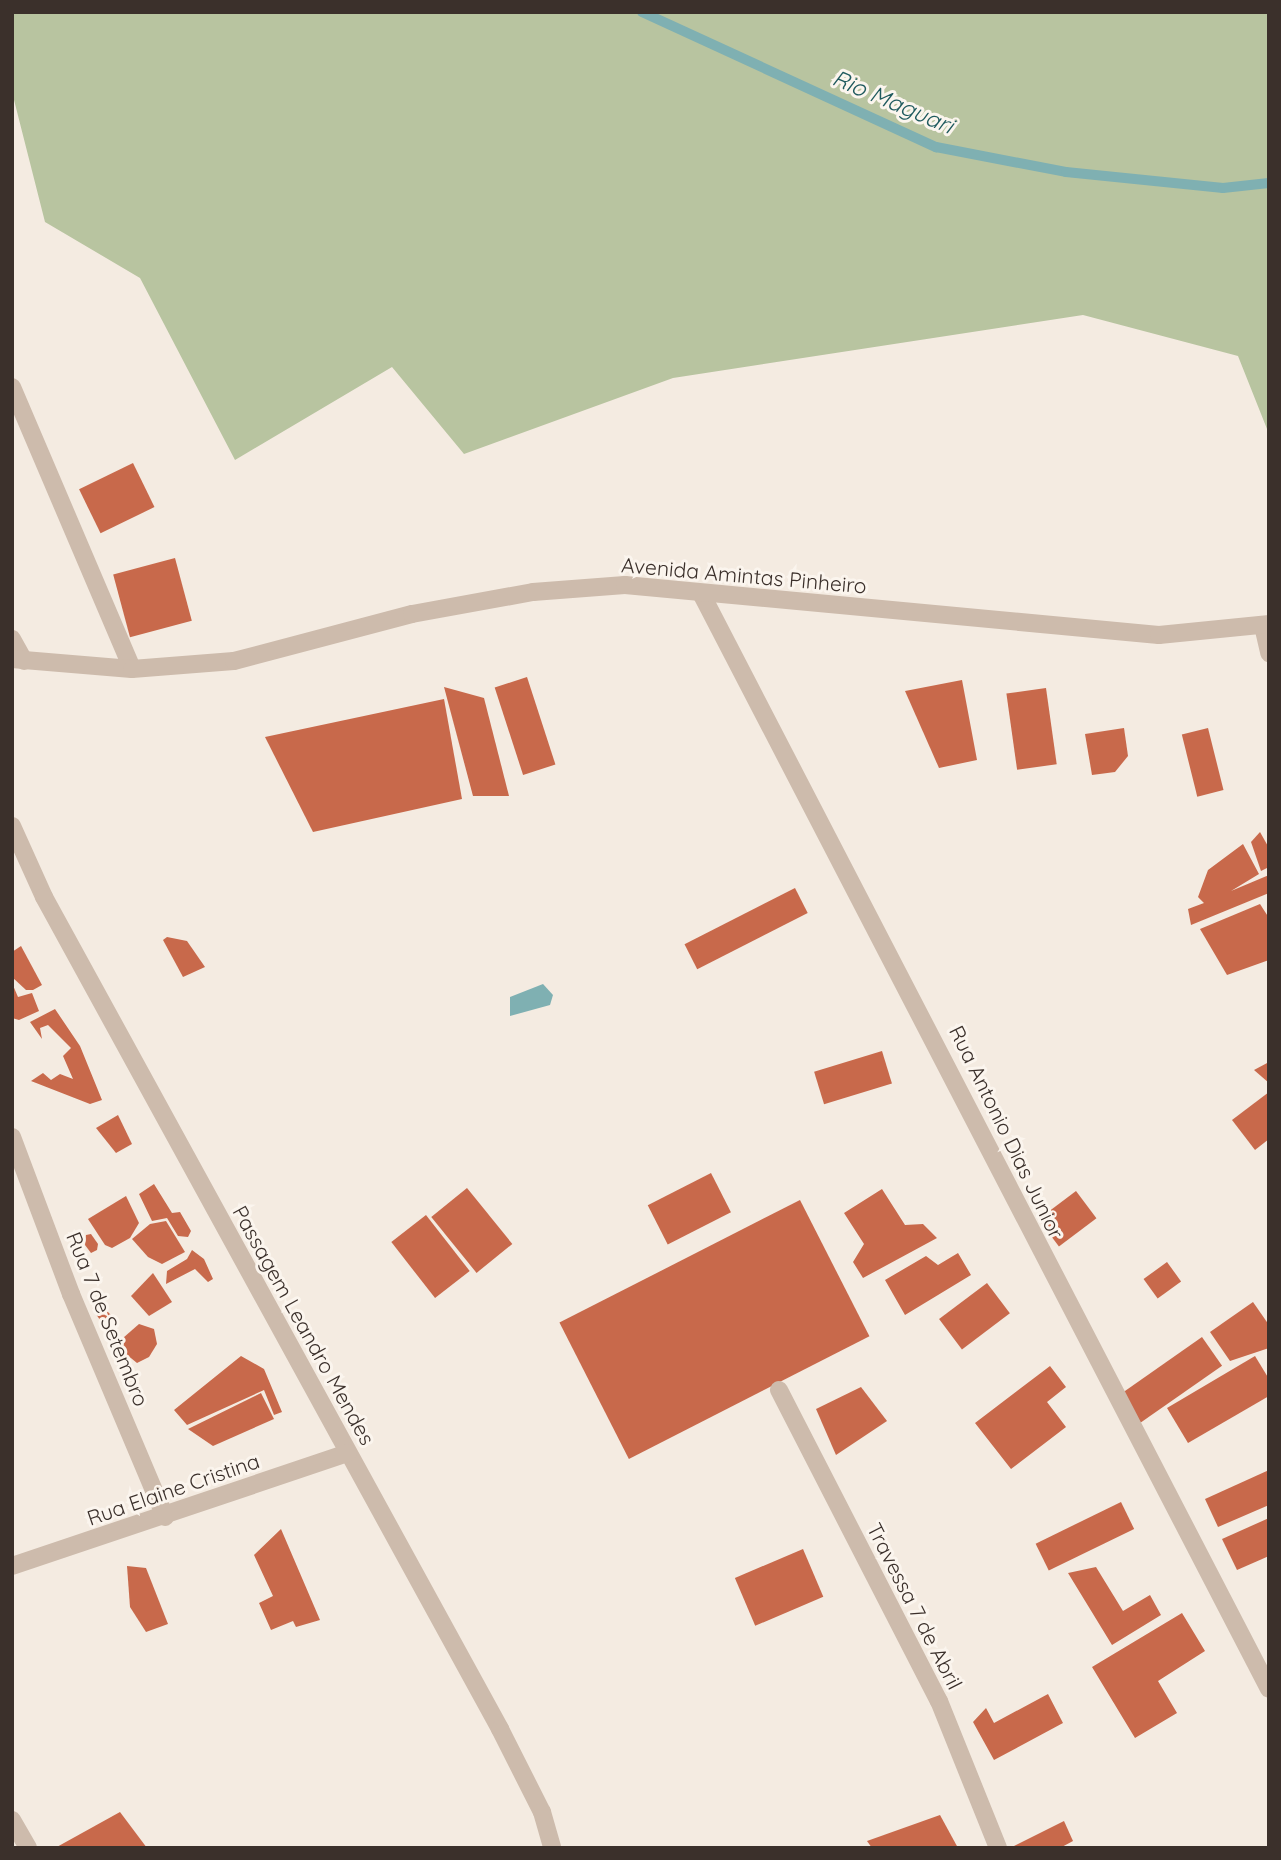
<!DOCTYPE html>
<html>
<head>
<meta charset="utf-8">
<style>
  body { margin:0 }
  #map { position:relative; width:1281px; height:1860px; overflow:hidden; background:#f4ebe1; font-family:Quicksand,sans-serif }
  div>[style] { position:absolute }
  .green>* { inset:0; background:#b8c4a0 }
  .water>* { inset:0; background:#7fb0b2 }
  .stream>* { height:10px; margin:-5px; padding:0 5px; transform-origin:5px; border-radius:5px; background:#7fb0b2 }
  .building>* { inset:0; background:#c8694b; transform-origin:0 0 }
  .minor>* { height:18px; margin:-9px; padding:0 9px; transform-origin:9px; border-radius:9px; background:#cdbbac }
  span { translate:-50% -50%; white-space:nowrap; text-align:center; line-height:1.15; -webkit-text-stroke:6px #fbf5ee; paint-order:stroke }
  .street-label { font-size:21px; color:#3b302b }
  .water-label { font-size:23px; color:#1f5a5e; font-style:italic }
  .frame { position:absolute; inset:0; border:14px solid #3b302b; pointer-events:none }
</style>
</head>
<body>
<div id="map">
  <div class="green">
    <div style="clip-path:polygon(12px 12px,1269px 12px,1269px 434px,1238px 356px,1083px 315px,673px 378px,464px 454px,392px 367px,235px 460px,140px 278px,45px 222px,12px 92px)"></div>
  </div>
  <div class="water">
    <div style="clip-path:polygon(543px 984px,553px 995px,550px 1005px,510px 1016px,510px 997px)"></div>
  </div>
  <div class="stream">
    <div style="left:642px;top:12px;width:324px;rotate:24.7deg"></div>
    <div style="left:936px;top:147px;width:132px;rotate:10.9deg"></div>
    <div style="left:1066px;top:172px;width:158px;rotate:5.8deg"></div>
    <div style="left:1223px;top:188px;width:46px;rotate:-6.2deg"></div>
  </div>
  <div class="building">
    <div style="left:133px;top:463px;width:49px;height:60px;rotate:64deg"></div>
    <div style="left:175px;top:558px;width:65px;height:64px;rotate:75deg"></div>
    <div style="left:527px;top:677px;width:92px;height:34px;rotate:72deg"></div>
    <div style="clip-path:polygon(962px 680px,977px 760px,939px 768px,905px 691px)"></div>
    <div style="clip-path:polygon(444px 687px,484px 698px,509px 796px,473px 796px)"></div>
    <div style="left:1046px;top:688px;width:77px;height:40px;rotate:82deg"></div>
    <div style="clip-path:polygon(444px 699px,462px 799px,313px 832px,265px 737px)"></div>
    <div style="clip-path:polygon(1124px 728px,1128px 756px,1115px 772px,1092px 775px,1085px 734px)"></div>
    <div style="left:1208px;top:728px;width:64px;height:27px;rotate:76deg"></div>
    <div style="clip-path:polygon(1260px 832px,1269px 848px,1269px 867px,1261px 871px,1251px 842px)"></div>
    <div style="clip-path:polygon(1243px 844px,1259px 874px,1231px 891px,1269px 875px,1269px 893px,1191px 925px,1188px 909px,1204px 903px,1198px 897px,1208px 870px)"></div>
    <div style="left:795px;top:888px;width:28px;height:124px;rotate:63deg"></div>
    <div style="clip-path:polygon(1260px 904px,1269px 918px,1269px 960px,1227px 975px,1200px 929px)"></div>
    <div style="clip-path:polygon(167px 937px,187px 941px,205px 967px,183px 977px,163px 940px)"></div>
    <div style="clip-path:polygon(21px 946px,42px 985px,33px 990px,26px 990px,12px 977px,12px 952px)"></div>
    <div style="clip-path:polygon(12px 983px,18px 997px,32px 993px,39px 1011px,19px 1020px,12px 1018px)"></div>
    <div style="clip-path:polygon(55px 1009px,80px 1046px,102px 1100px,90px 1104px,31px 1081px,43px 1073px,51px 1080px,60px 1074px,73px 1079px,63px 1056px,71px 1048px,48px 1025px,40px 1028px,42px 1039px,30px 1022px)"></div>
    <div style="left:882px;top:1051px;width:34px;height:71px;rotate:73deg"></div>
    <div style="clip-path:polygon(1269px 1062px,1269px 1083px,1254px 1070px)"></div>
    <div style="clip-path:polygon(1269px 1092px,1269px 1139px,1255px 1150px,1232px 1120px)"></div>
    <div style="clip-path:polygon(118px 1115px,132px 1144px,116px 1153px,96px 1128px)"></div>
    <div style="left:711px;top:1173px;width:44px;height:71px;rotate:63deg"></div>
    <div style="clip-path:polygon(154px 1184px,172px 1213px,180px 1212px,191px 1231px,188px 1237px,178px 1236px,167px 1218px,152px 1221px,139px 1194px)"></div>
    <div style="left:467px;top:1188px;width:72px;height:46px;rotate:51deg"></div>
    <div style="clip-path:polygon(882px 1189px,905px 1225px,923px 1224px,937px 1238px,863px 1278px,853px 1262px,864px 1244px,844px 1213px)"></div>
    <div style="left:1076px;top:1191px;width:34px;height:47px;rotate:53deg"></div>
    <div style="clip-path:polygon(126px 1196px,139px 1223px,130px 1238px,112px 1248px,105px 1245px,88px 1219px)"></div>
    <div style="left:800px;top:1200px;width:153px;height:270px;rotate:63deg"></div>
    <div style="left:426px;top:1215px;width:71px;height:44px;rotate:52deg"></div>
    <div style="clip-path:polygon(166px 1221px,185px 1252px,162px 1264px,148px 1257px,132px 1239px,150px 1224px)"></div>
    <div style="clip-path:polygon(91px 1234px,98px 1244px,97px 1250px,91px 1253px,85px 1245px,86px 1235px)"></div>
    <div style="clip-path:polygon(192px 1250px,204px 1259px,213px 1279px,208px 1282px,195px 1269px,166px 1284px,167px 1271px,187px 1259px)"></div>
    <div style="clip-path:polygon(958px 1253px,971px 1275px,905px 1315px,885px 1280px,926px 1256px,938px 1265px)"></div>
    <div style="left:1167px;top:1262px;width:24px;height:29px;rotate:54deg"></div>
    <div style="clip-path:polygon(153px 1273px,172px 1302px,149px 1316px,131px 1296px)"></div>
    <div style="left:987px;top:1283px;width:38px;height:60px;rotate:53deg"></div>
    <div style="clip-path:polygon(107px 1294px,101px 1305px,111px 1315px,109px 1322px,102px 1323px,92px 1308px)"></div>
    <div style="clip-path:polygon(1253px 1302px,1269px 1325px,1269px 1348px,1230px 1361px,1210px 1332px)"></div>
    <div style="clip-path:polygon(139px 1324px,154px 1329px,157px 1344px,149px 1357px,137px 1363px,115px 1345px)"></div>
    <div style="left:1202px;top:1337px;width:35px;height:101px;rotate:55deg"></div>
    <div style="clip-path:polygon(241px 1356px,264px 1369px,282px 1412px,274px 1415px,264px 1390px,187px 1425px,174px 1410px)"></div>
    <div style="clip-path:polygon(1255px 1356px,1269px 1379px,1269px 1396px,1188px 1443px,1167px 1408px)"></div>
    <div style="clip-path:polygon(1050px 1366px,1066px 1387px,1047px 1402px,1066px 1427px,1011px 1469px,975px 1423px)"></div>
    <div style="clip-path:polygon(861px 1387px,887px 1421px,836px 1455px,816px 1409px)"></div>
    <div style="clip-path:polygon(261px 1393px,274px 1419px,213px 1446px,188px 1429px)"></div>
    <div style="clip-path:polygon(1269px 1470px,1269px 1505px,1218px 1527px,1205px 1499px)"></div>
    <div style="left:1121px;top:1502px;width:30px;height:95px;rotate:64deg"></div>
    <div style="clip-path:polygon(1269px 1518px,1269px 1556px,1237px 1570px,1222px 1539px)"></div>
    <div style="clip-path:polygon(281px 1529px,320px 1620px,296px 1627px,293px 1621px,271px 1630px,259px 1603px,273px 1596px,254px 1555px)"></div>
    <div style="left:803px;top:1549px;width:52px;height:74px;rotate:67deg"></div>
    <div style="clip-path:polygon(127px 1566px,146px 1568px,168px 1624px,146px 1632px,130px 1607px)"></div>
    <div style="clip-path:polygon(1096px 1567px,1123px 1611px,1150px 1595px,1161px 1615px,1112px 1645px,1068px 1573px)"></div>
    <div style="clip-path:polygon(1182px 1613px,1205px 1651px,1158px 1681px,1177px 1713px,1135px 1738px,1092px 1667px)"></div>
    <div style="clip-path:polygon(1048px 1694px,1063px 1723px,994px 1760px,973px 1722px,986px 1708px,994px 1723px)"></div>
    <div style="clip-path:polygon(120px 1812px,147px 1848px,55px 1848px)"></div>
    <div style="clip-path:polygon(940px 1815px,958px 1848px,872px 1848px,867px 1841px)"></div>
    <div style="clip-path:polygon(1064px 1821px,1073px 1841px,1060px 1848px,1010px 1848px)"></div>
  </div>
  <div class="minor">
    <div style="left:12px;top:387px;width:306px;rotate:66.9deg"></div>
    <div style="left:702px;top:595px;width:1232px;rotate:62.6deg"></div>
    <div style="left:1263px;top:626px;width:28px;rotate:77deg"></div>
    <div style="left:12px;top:639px;width:25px;rotate:61deg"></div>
    <div style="left:12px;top:659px;width:120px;rotate:4.8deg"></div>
    <div style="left:132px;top:669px;width:102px;rotate:-4.5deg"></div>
    <div style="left:234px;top:661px;width:184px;rotate:-14.8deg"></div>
    <div style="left:412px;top:614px;width:123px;rotate:-10.3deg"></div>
    <div style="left:533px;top:592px;width:92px;rotate:-4.4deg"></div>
    <div style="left:625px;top:585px;width:536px;rotate:5.35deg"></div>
    <div style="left:1159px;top:635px;width:111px;rotate:-5.7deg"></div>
    <div style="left:12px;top:826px;width:78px;rotate:65.7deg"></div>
    <div style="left:44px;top:897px;width:949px;rotate:61.27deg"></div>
    <div style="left:500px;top:1729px;width:93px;rotate:63.2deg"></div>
    <div style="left:542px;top:1812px;width:37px;rotate:74deg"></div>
    <div style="left:12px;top:1137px;width:168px;rotate:69.4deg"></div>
    <div style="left:71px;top:1294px;width:242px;rotate:67.1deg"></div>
    <div style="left:779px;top:1390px;width:350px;rotate:62.8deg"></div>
    <div style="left:939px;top:1701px;width:158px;rotate:68.1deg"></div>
    <div style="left:12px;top:1566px;width:354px;rotate:-18.6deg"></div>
    <div style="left:12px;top:1820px;width:32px;rotate:60deg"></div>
  </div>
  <div class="street-label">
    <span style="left:744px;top:575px;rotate:5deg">Avenida Amintas Pinheiro</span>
    <span style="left:1007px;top:1132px;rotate:64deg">Rua Antonio Dias Junior</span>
    <span style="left:108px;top:1319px;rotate:68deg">Rua 7 de Setembro</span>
    <span style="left:304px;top:1325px;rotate:61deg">Passagem Leandro Mendes</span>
    <span style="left:173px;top:1489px;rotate:-19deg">Rua Elaine Cristina</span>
    <span style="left:915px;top:1606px;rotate:63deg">Travessa 7 de Abril</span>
  </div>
  <div class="water-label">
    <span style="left:893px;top:102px;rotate:23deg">Rio Maguari</span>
  </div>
  <div class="frame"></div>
</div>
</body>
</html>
